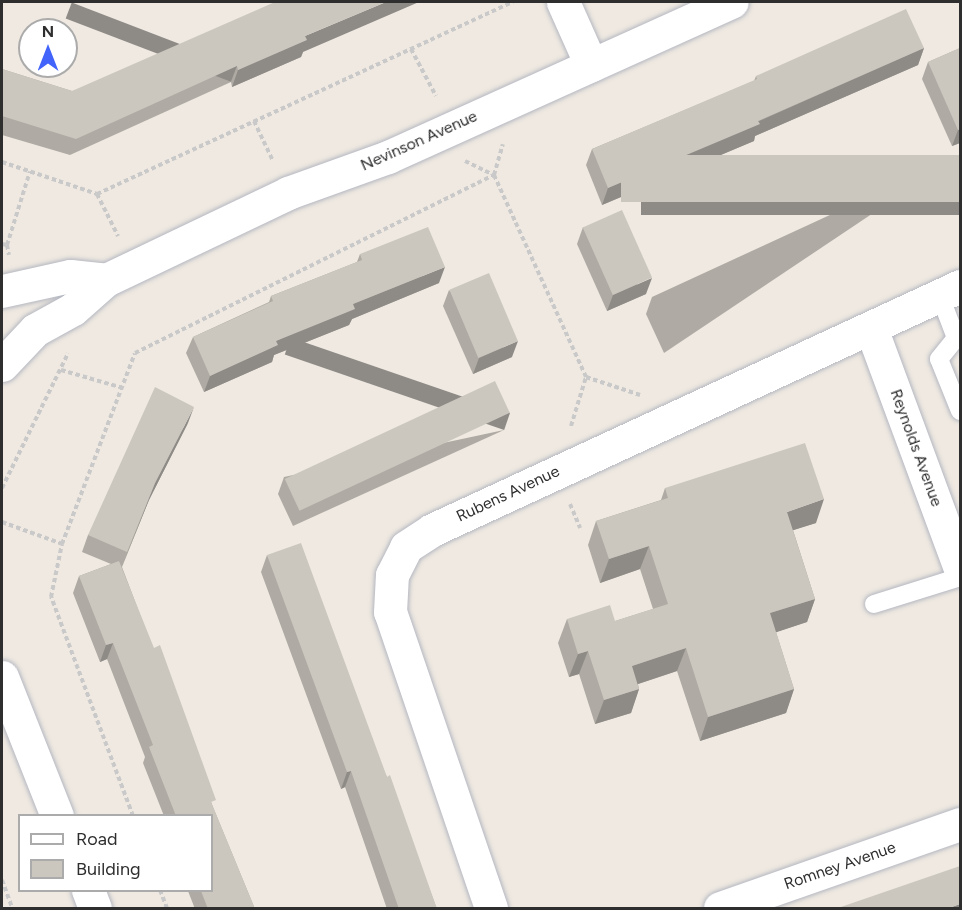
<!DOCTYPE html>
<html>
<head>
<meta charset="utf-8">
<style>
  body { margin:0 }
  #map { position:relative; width:962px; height:910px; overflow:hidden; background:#efe9e1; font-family:Figtree,sans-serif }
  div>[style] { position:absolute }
  .path>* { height:4px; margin-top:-2px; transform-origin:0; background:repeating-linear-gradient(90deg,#c9c9c9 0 4.5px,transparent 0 7.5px) }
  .roads { filter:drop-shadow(0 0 2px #b4b7c1) drop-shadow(0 0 2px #b4b7c1) }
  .lane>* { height:18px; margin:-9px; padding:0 9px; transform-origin:9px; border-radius:9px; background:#fff }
  .street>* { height:33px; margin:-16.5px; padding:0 16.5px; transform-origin:16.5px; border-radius:16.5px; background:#fff }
  .secondary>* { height:33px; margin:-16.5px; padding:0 16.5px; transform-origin:16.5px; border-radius:16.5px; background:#fff }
  .wall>* { inset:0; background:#afaba4 }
  .shaded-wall>* { inset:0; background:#8e8b86; transform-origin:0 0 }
  .building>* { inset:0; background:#cbc7bf; transform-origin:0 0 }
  span { translate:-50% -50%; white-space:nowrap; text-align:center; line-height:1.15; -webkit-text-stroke:4.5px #fff; paint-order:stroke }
  .street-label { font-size:16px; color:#2e2e2e }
  .frame { position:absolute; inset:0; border:3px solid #2e2e2e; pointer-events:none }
  .legend { position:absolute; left:18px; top:814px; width:195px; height:78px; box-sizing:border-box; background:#fff; border:2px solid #ababab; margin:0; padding:8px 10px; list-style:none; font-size:18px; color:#2e2e2e }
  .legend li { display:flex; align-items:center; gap:12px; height:30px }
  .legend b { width:30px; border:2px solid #ababab }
  .north { position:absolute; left:18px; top:18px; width:60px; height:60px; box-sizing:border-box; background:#fff; border:2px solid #ababab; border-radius:50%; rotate:0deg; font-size:16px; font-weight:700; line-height:24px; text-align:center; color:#2e2e2e }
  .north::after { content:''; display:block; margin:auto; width:21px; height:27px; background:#4264fb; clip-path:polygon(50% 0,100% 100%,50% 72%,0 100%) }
</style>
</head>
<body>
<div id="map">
  <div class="path">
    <div style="left:411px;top:49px;width:53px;rotate:62deg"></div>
    <div style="left:254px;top:121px;width:44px;rotate:64.6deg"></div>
    <div style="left:465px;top:161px;width:32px;rotate:26deg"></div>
    <div style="left:494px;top:175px;width:222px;rotate:65.5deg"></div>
    <div style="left:586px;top:377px;width:57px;rotate:18.4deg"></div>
    <div style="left:2px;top:162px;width:100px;rotate:18.6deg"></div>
    <div style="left:97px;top:194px;width:458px;rotate:-24.8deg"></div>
    <div style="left:97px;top:194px;width:47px;rotate:63.4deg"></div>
    <div style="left:2px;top:244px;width:5px;rotate:11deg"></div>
    <div style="left:7px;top:245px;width:10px;rotate:79deg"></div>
    <div style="left:7px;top:245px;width:77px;rotate:-72.7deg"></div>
    <div style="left:61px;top:370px;width:65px;rotate:16.2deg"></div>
    <div style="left:571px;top:426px;width:51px;rotate:-73deg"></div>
    <div style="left:2px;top:488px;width:150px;rotate:-63.9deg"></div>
    <div style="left:570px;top:504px;width:26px;rotate:67deg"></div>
    <div style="left:2px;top:522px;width:64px;rotate:20.1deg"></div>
    <div style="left:133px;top:816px;width:234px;rotate:-110.5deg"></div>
    <div style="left:51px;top:597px;width:54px;rotate:-78.3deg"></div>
    <div style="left:62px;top:544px;width:204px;rotate:-69.1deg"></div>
    <div style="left:135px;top:353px;width:401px;rotate:-26.4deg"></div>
    <div style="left:494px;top:175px;width:32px;rotate:-74deg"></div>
    <div style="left:2px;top:880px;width:30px;rotate:70deg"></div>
    <div style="left:160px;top:890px;width:19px;rotate:69deg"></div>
  </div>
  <div class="roads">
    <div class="lane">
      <div style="left:940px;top:296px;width:45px;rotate:69.1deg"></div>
      <div style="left:956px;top:338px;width:27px;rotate:129deg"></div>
      <div style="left:939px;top:359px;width:56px;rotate:68deg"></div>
      <div style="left:874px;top:604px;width:90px;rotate:-17.4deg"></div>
    </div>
    <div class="street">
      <div style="left:563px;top:2px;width:69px;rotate:66deg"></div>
      <div style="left:871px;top:328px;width:256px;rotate:69.7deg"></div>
      <div style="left:2px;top:677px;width:149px;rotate:68.4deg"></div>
      <div style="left:88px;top:890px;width:19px;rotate:69deg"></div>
      <div style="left:491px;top:908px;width:313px;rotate:-108.8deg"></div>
      <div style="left:390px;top:612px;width:37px;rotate:-87deg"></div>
      <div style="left:392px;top:575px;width:31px;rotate:-63deg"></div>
      <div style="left:406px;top:547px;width:31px;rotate:-33deg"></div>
      <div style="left:432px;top:530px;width:582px;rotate:-24.8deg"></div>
      <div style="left:720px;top:908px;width:254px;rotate:-19.3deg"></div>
    </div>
    <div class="secondary">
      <div style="left:2px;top:291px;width:70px;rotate:-12.4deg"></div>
      <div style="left:70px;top:276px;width:36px;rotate:6deg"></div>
      <div style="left:2px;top:365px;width:48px;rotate:-46.7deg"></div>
      <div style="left:35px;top:330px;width:43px;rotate:-28.9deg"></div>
      <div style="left:73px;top:309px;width:44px;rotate:-41.3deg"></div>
      <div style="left:106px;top:280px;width:202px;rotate:-25.5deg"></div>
      <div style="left:288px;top:193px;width:106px;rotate:-19.8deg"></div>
      <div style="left:388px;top:157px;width:377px;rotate:-24.3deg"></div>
    </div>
  </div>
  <div class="wall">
    <div style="clip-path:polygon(924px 48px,918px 65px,755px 136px,754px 141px,602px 205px,586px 165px,592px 149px,754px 81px,756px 76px)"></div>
    <div style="clip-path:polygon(960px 48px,960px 143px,952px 146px,922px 79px,928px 62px)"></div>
    <div style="clip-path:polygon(303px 52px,301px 57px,232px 87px,231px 82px,70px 155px,2px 135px,2px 69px,72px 91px)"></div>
    <div style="clip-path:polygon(960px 155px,664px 353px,646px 314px,652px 297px)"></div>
    <div style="clip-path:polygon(583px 227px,646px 294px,607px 311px,577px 244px)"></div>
    <div style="clip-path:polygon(360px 254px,439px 283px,352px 319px,349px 325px,274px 355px,272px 362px,204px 392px,186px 353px,193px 337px,269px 302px,271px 296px,357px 262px)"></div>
    <div style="clip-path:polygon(449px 290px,512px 357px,473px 374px,443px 306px)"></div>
    <div style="clip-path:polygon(188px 423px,149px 500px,122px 567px,213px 807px,255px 909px,195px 909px,188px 891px,212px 891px,212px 816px,164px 816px,143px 763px,145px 757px,107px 659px,100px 662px,73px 593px,79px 576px,111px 564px,82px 552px,88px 535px)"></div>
    <div style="clip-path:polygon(504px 430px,293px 526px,278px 494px,284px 477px)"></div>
    <div style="clip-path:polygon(665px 488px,816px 523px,793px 530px,815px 599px,807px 622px,776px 632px,794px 689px,786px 713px,700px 741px,677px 671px,638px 684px,639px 689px,631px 713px,595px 724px,579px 674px,569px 677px,558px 643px,567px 619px,615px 621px,653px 609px,640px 569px,600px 583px,588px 545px,596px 521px,661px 500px)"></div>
    <div style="clip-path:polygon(267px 555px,387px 777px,437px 909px,387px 909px,345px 787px,341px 789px,261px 572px)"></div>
  </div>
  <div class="shaded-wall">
    <div style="clip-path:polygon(386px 2px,419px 2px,303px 52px,301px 57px,232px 87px,238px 70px,305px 36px)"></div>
    <div style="clip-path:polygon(924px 48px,918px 65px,755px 136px,754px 141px,602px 205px,608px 188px)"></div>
    <div style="left:237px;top:66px;width:17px;height:177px;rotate:111deg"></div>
    <div style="clip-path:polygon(960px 129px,960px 143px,952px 146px,958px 130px)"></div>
    <div style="left:960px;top:202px;width:13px;height:319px;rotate:90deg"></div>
    <div style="clip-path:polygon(445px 267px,439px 283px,352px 319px,349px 325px,274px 355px,272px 362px,204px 392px,210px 376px,276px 341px,353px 304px)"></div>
    <div style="clip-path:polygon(652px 278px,646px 294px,607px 311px,613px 295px)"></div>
    <div style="clip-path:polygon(518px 341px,512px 357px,473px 374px,479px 358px)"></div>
    <div style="clip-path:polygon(194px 407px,188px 423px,149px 500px,121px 569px,155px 483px)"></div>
    <div style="left:510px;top:413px;width:18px;height:232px;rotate:109deg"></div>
    <div style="clip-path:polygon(824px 499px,816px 523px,778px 535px,787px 512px)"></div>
    <div style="clip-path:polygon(649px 546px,640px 569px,600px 583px,609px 559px)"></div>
    <div style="clip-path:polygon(815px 599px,807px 622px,762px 637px,770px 613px)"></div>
    <div style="clip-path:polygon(113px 643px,107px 659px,100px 662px,106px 645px)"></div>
    <div style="clip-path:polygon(686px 648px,677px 671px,623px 689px,632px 666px)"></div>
    <div style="clip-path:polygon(588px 651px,579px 674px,569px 677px,578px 654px)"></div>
    <div style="clip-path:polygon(639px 689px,631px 713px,595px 724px,604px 700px)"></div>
    <div style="clip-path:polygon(794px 689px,786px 713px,700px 741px,708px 717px)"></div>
    <div style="clip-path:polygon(351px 771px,345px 787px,341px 789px,347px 772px)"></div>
    <div style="clip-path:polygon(960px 904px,960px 909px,946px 909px)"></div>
  </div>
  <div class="building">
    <div style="clip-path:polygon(275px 2px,386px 2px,305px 36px,307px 40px,238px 70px,237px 66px,76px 139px,2px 116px,2px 69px,72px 91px)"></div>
    <div style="clip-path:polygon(906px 9px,924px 48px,758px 121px,760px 124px,608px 188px,592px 149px,757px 79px,756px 76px)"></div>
    <div style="clip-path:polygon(960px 48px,960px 129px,958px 130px,928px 62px)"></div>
    <div style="left:960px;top:155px;width:47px;height:339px;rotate:90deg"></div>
    <div style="left:622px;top:210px;width:74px;height:43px;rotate:66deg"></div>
    <div style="clip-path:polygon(428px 227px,445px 267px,353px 304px,355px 309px,276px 341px,278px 345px,210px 376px,193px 337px,273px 301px,271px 296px,362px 260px,360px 254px)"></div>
    <div style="left:489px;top:273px;width:74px;height:43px;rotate:67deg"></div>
    <div style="left:495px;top:381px;width:35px;height:232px;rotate:65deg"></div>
    <div style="clip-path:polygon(155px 387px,194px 407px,155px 483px,127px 552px,88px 535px)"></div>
    <div style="clip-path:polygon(805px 443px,824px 499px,787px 512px,815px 599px,770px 613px,794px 689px,708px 717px,686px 648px,632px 666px,639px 689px,604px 700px,588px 651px,578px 654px,567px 619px,610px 605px,615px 621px,668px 604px,649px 546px,609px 559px,596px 521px,668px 498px,665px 488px)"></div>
    <div style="clip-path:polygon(301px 543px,387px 777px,390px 775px,437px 909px,399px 909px,351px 771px,347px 772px,267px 555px)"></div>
    <div style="clip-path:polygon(119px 561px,154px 648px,160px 645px,216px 800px,211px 802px,255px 909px,208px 909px,201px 891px,212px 891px,212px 816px,176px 816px,149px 747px,153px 745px,113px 643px,106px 645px,79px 576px)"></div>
    <div style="clip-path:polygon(960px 866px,960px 904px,946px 909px,835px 909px)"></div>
  </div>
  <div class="street-label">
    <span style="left:419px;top:141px;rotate:-24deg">Nevinson Avenue</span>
    <span style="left:916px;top:448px;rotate:70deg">Reynolds Avenue</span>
    <span style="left:508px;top:494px;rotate:-25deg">Rubens Avenue</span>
    <span style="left:840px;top:866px;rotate:-19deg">Romney Avenue</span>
  </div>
  <div class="frame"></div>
  <ul class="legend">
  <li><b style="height:8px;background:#fff"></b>Road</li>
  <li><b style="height:16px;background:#cbc7bf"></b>Building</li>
  </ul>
  <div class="north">N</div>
</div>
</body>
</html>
